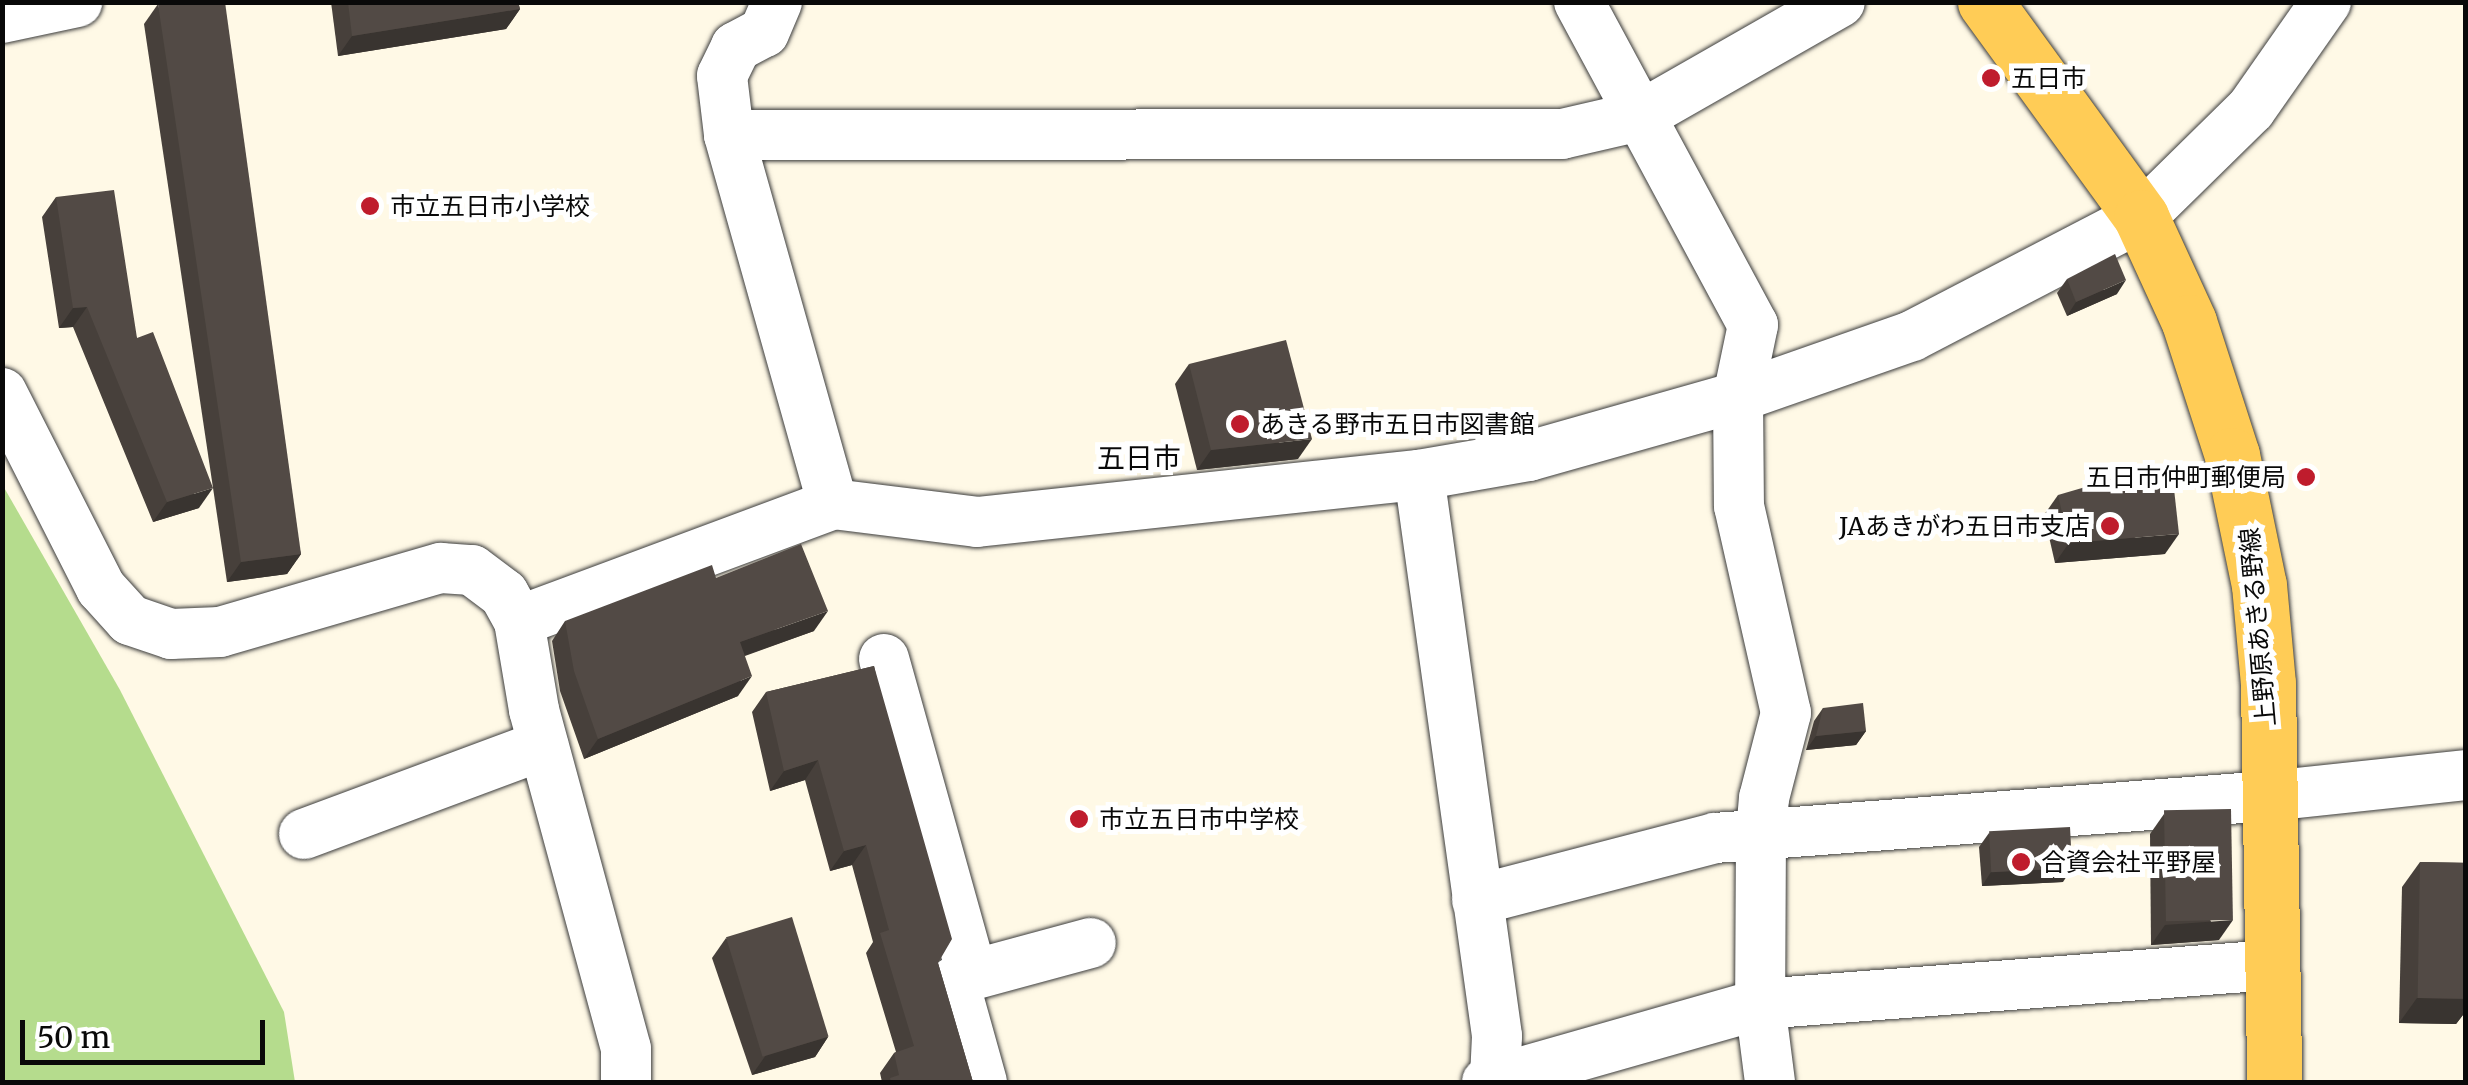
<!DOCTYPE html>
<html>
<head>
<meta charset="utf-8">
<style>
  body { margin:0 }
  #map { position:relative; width:2468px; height:1085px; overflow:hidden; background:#fff9e6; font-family:Merriweather,"Noto Sans JP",serif }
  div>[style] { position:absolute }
  .forest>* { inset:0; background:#b5dc8d }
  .roads { filter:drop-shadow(0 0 2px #3c3c3c) drop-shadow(0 0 2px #3c3c3c) }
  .minor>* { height:50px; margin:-25px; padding:0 25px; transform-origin:25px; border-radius:25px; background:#fff }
  .major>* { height:55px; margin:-27.5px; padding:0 27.5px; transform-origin:27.5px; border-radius:27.5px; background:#ffcc56 }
  .wall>* { inset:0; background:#47403b }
  .shaded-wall>* { inset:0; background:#393430 }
  .building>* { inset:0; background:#524a45; transform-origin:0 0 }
  .dots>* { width:28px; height:28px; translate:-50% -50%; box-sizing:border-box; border:5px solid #fff; border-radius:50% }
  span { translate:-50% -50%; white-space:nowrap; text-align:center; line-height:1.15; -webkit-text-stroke:10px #fff; paint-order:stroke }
  .poi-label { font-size:25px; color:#090909 }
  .left { translate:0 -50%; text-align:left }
  .right { translate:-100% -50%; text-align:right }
  .street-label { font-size:25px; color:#090909 }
  .neighbourhood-label { font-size:28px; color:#090909 }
  .frame { position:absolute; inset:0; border:5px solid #090909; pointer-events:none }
  .scale { position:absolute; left:20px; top:1020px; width:245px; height:45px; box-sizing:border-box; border:5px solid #090909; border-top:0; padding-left:12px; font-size:30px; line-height:35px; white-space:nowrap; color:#090909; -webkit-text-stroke:8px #fff; paint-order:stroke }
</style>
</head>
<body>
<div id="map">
  <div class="forest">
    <div style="clip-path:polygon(2px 484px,120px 690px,284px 1012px,295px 1082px,3px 1082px)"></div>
  </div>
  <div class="roads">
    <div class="minor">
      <div style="left:777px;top:2px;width:33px;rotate:113deg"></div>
      <div style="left:764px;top:32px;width:32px;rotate:152deg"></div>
      <div style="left:736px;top:47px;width:32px;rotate:116deg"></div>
      <div style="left:722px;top:76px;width:59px;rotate:83.2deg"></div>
      <div style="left:729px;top:135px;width:383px;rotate:74.3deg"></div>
      <div style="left:1579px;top:2px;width:367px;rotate:61.7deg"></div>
      <div style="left:1753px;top:325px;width:74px;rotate:101.8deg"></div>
      <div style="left:1738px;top:397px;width:109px;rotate:89.5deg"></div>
      <div style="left:1739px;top:506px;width:212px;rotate:77.2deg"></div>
      <div style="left:1786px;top:713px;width:88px;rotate:104.5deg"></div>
      <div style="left:1764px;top:798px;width:35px;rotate:95deg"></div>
      <div style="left:1761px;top:833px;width:171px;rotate:90.3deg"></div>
      <div style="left:1760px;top:1004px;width:79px;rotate:82.7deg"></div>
      <div style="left:2px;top:18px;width:77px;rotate:-12deg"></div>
      <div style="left:729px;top:135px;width:833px;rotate:-0.07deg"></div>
      <div style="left:1562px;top:134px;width:80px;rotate:-13deg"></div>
      <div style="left:1640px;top:116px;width:230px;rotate:-29.7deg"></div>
      <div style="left:2px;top:393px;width:219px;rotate:63.1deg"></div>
      <div style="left:101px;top:588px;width:43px;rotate:47.8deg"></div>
      <div style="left:130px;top:620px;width:43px;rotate:18.9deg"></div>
      <div style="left:171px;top:634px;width:49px;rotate:-2.3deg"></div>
      <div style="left:220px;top:632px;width:230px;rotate:-16.2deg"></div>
      <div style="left:441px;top:568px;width:31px;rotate:4deg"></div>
      <div style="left:472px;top:570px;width:40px;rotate:37deg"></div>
      <div style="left:504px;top:594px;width:31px;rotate:61deg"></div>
      <div style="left:519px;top:621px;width:90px;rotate:80.4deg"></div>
      <div style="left:534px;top:710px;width:351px;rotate:74.8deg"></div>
      <div style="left:626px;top:1049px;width:33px;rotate:90deg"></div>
      <div style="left:1419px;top:475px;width:566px;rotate:82.08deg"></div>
      <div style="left:1497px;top:1036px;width:42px;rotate:92.7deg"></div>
      <div style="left:519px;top:621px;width:335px;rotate:-20.4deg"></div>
      <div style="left:833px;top:504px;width:145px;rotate:7.1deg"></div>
      <div style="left:977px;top:522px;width:444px;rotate:-6.1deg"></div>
      <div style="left:1419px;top:475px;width:112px;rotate:-9.8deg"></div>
      <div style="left:1529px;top:456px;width:217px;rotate:-15.8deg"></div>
      <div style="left:1738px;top:397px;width:184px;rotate:-19.3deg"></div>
      <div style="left:1912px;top:336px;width:258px;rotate:-27.5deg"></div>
      <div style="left:2141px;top:217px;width:154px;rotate:-44.5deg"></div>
      <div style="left:2251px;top:109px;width:131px;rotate:-55deg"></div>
      <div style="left:884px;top:659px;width:328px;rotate:74.4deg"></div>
      <div style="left:972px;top:975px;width:19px;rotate:159deg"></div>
      <div style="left:954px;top:982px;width:104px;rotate:74.4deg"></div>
      <div style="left:304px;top:834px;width:255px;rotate:-20.4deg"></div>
      <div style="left:1477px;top:900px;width:246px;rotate:-14.6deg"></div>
      <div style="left:1715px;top:838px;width:556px;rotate:-4.34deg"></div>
      <div style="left:2269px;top:796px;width:198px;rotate:-6.1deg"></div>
      <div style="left:972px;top:975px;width:123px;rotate:-15.1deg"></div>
      <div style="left:1487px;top:1082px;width:284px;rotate:-15.9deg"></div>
      <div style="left:1760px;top:1004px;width:513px;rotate:-4.36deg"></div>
    </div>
    <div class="major">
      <div style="left:1985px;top:2px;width:266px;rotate:54deg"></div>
      <div style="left:2141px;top:217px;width:115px;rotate:65.4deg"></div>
      <div style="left:2189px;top:322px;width:140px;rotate:72.1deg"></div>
      <div style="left:2232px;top:455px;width:133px;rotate:78.3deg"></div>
      <div style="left:2259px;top:585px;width:99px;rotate:84.8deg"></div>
      <div style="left:2268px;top:684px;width:398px;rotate:89.1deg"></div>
    </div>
  </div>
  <div class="wall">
    <div style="clip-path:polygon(331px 2px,518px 2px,520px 9px,506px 29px,338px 56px)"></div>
    <div style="clip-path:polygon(158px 4px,301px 554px,287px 574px,227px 582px,144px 24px)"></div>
    <div style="clip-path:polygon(56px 197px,137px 338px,199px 508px,153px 522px,73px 327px,59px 328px,42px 217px)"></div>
    <div style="clip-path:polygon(2067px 279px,2117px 294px,2067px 316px,2057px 293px)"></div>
    <div style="clip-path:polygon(1189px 364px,1298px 459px,1197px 470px,1175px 384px)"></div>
    <div style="clip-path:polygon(2058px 495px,2165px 554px,2055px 563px,2044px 515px)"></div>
    <div style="clip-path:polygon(565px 621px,814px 631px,745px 656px,738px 696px,584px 759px,560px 691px,552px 641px)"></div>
    <div style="clip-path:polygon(874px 666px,938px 963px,973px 1082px,882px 1082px,880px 1073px,894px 1053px,896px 1052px,866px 953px,873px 942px,852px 865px,830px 871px,805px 780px,770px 791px,752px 712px,766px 692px)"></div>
    <div style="clip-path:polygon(1823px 708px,1866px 731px,1856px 745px,1806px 750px,1814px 721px)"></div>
    <div style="clip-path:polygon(2164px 814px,2219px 940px,2151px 945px,2150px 834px)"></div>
    <div style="clip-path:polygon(1989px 833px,2063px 882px,1982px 886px,1979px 847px)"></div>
    <div style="clip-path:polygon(2420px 862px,2466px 863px,2466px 1011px,2456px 1024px,2399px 1023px,2402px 887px)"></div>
    <div style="clip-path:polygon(726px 938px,828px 1037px,815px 1057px,752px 1075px,712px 958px)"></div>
  </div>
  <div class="shaded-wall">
    <div style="clip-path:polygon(520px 9px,506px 29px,338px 56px,352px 36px)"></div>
    <div style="clip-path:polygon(2126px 280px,2117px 294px,2067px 316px,2076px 302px)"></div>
    <div style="clip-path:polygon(87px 307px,73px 327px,59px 328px,73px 308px)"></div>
    <div style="clip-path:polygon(1312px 439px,1298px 459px,1197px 470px,1211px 450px)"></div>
    <div style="clip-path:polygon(213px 488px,199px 508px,153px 522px,167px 502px)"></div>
    <div style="clip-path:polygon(2179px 534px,2165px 554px,2055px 563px,2069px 543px)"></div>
    <div style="clip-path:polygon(301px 554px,287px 574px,227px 582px,241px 562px)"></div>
    <div style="clip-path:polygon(828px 611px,814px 631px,726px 662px,740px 642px)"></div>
    <div style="clip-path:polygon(752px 676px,738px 696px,584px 759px,598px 739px)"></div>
    <div style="clip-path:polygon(1866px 731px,1856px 745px,1806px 750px,1816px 736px)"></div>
    <div style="clip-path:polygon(818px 760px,805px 780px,770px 791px,784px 771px)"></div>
    <div style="clip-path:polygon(866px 845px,852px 865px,830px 871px,844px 851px)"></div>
    <div style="clip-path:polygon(2072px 868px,2063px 882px,1982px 886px,1991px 872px)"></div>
    <div style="clip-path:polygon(2233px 920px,2219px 940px,2151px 945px,2165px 925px)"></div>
    <div style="clip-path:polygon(2417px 998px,2466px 999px,2466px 1011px,2456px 1024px,2399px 1023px)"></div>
    <div style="clip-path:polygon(828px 1037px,815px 1057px,752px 1075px,766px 1055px)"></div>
  </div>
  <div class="building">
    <div style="clip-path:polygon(167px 2px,225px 2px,301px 554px,241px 562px,158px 4px)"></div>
    <div style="clip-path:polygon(348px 2px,518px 2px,520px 9px,352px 36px)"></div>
    <div style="clip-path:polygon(114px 190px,137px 338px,153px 332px,213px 488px,167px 502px,87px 307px,73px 308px,56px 197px)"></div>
    <div style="clip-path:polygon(2115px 254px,2126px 280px,2076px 302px,2067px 279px)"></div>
    <div style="clip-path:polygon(1286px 340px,1312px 439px,1211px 450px,1189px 364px)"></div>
    <div style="clip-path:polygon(2171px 462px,2179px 534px,2069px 543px,2058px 495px)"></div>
    <div style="clip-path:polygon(801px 544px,828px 611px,740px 642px,752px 676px,598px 739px,574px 671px,565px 621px,712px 565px,716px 578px)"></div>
    <div style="clip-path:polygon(874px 666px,952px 939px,938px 963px,973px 1082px,891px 1082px,890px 1078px,899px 1075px,894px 1053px,914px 1046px,880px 933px,889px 930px,866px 845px,844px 851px,818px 760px,784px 771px,766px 692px)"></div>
    <div style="clip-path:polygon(1863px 703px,1866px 731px,1816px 736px,1823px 708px)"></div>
    <div style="left:2231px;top:809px;width:111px;height:67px;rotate:89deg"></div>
    <div style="left:2070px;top:827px;width:41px;height:81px;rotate:87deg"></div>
    <div style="left:2420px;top:862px;width:46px;height:136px;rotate:1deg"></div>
    <div style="left:792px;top:917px;width:125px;height:69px;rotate:73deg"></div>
  </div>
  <div class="dots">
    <div style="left:1991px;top:78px;background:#bf1c2d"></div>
    <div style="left:370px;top:206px;background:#bf1c2d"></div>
    <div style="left:1240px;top:424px;background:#bf1c2d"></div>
    <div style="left:2306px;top:477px;background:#bf1c2d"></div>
    <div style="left:2110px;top:526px;background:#bf1c2d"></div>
    <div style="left:1079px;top:819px;background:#bf1c2d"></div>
    <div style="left:2021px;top:862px;background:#bf1c2d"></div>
  </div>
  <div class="poi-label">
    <span class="left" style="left:2011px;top:78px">五日市</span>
    <span class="left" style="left:390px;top:206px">市立五日市小学校</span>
    <span class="left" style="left:1260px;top:424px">あきる野市五日市図書館</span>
    <span class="right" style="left:2286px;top:477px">五日市仲町郵便局</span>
    <span class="right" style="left:2090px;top:526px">JAあきがわ五日市支店</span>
    <span class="left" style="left:1099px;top:819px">市立五日市中学校</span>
    <span class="left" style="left:2041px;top:862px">合資会社平野屋</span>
  </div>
  <div class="street-label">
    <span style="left:2258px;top:627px;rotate:-95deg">上野原あきる野線</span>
  </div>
  <div class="neighbourhood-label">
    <span style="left:1139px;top:458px">五日市</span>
  </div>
  <div class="frame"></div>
  <div class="scale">50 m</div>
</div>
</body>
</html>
